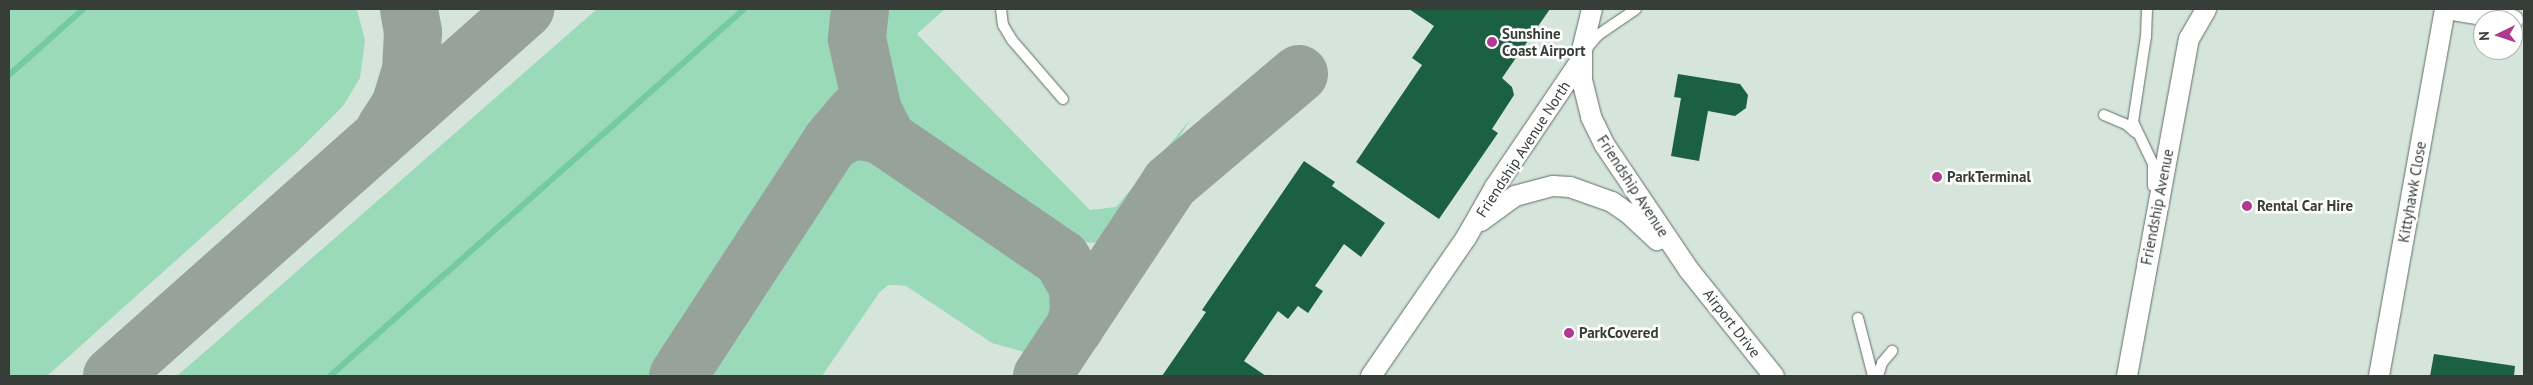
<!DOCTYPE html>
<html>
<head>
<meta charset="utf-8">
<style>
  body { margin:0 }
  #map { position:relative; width:2533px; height:385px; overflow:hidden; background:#d6e5dc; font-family:"PT Sans",sans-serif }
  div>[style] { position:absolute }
  .green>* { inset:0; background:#9adab9 }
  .stream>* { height:6px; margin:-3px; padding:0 3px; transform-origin:3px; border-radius:3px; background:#74cba0 }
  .taxiway>* { height:58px; margin:-29px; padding:0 29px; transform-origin:29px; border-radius:29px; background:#97a29b }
  .building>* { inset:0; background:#1c6043 }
  .roads { filter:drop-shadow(0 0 1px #606e66) drop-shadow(0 0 1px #606e66) }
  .lane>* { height:10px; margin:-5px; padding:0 5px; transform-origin:5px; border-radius:5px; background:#fff }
  .street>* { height:20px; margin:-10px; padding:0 10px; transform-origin:10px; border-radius:10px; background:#fff }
  .dots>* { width:14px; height:14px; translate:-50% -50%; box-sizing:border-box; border:2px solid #fff; border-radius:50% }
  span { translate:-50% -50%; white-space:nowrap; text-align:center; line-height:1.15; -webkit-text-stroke:5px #fff; paint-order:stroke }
  .poi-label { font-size:15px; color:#373d39; font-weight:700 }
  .left { translate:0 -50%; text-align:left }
  .street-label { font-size:15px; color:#373d39 }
  .frame { position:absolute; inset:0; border:10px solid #373d39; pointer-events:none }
  .north { position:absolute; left:2473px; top:10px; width:50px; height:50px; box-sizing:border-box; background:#fff; border:1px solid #afb1b0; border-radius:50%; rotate:266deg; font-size:14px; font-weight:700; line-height:20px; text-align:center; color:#373d39 }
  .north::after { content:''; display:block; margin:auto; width:18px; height:22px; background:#b1398f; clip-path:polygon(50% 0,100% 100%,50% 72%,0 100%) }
</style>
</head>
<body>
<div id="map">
  <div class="green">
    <div style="clip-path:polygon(9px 9px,357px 9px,365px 41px,360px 78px,343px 106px,298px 151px,47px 376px,9px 376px)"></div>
    <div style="clip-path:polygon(597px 9px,840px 9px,838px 43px,850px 92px,661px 376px,177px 376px)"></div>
    <div style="clip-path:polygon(887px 9px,945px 9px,917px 34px,1090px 210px,1116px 207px,1191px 119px,1117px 232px,1106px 240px,1093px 243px,1065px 239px,911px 136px,901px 126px,895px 116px,880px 57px,880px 21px)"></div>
    <div style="clip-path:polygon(857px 153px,872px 153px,1053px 276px,1060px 291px,1060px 317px,1035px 355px,992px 343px,906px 286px,896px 285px,888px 285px,879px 293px,822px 376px,695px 376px,833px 168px)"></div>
  </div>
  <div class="stream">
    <div style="left:9px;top:75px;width:99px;rotate:-41.7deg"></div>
    <div style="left:330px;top:376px;width:553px;rotate:-41.56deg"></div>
  </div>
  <div class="taxiway">
    <div style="left:860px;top:9px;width:30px;rotate:96deg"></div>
    <div style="left:857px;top:39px;width:74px;rotate:77.5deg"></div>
    <div style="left:873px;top:111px;width:31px;rotate:63deg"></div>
    <div style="left:385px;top:129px;width:27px;rotate:-57deg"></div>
    <div style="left:400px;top:106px;width:38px;rotate:-73deg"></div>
    <div style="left:411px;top:70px;width:38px;rotate:-87deg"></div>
    <div style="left:413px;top:32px;width:23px;rotate:-100deg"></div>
    <div style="left:831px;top:142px;width:26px;rotate:-28deg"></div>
    <div style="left:854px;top:130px;width:27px;rotate:10deg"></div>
    <div style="left:881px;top:135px;width:219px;rotate:34.4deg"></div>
    <div style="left:1062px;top:259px;width:32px;rotate:60deg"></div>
    <div style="left:1078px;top:287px;width:25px;rotate:88deg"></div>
    <div style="left:1079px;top:312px;width:16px;rotate:105deg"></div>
    <div style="left:112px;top:376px;width:553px;rotate:-41.62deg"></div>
    <div style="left:678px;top:376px;width:280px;rotate:-56.8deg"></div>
    <div style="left:831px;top:142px;width:38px;rotate:-50deg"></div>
    <div style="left:1042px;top:376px;width:232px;rotate:-56.4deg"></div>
    <div style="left:1170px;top:183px;width:169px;rotate:-40.2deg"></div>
  </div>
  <div class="building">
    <div style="clip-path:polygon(1409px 9px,1550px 9px,1502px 78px,1512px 87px,1514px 95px,1492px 129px,1498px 133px,1439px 219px,1356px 162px,1422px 65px,1412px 58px,1434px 26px)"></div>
    <div style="clip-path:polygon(1678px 74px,1740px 84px,1748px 95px,1746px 108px,1735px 116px,1708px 111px,1699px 161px,1671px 156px,1681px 98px,1674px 97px)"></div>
    <div style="clip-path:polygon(1304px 161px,1335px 182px,1332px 186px,1385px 223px,1361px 257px,1344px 244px,1315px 286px,1323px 291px,1308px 313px,1298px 306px,1288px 319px,1278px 311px,1244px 361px,1266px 376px,1162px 376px,1206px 312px,1202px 310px)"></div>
    <div style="clip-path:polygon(2434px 354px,2515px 366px,2514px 376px,2430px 376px)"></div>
  </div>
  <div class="roads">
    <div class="lane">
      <div style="left:1001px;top:9px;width:16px;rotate:83deg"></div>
      <div style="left:1003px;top:25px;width:17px;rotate:59deg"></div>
      <div style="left:1012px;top:40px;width:78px;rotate:49.2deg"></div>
      <div style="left:2147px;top:9px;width:27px;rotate:92deg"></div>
      <div style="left:2146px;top:36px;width:87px;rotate:98.6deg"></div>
      <div style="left:2133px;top:122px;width:47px;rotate:64.5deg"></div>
      <div style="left:2153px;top:164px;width:22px;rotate:90deg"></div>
      <div style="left:1587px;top:48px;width:17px;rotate:-50deg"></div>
      <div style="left:1598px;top:35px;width:46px;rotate:-34.4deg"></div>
      <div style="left:2104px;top:115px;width:25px;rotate:23deg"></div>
      <div style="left:2127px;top:125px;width:11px;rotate:41deg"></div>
      <div style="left:1858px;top:318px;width:60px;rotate:75.5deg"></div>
      <div style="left:1878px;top:376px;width:14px;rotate:-73deg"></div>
      <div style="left:1882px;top:363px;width:16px;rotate:-50deg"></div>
    </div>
    <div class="street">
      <div style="left:1592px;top:9px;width:42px;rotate:103.7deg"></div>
      <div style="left:1582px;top:50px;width:30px;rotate:90deg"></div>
      <div style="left:1582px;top:80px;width:38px;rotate:76deg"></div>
      <div style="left:1591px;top:117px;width:30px;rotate:64deg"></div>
      <div style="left:1604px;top:144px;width:152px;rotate:56deg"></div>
      <div style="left:1689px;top:270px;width:136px;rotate:51.3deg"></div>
      <div style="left:2446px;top:9px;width:68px;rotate:9.3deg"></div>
      <div style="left:1481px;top:221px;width:42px;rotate:-36.3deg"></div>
      <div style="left:1515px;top:196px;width:39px;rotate:-15deg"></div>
      <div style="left:1553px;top:186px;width:17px;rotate:3deg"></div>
      <div style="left:1570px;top:187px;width:45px;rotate:19.7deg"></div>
      <div style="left:1612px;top:202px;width:19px;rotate:35deg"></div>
      <div style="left:1628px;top:213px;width:40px;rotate:43deg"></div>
      <div style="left:1371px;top:376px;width:168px;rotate:-55.5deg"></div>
      <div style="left:1466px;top:238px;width:59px;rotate:-60.4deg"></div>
      <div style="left:1495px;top:187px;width:153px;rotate:-55.9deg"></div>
      <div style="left:2127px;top:376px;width:343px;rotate:-79.6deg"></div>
      <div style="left:2189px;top:39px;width:34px;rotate:-60deg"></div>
      <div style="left:2379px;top:376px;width:373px;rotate:-79.8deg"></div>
    </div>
  </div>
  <div class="dots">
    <div style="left:1492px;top:42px;background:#b1398f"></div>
    <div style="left:1937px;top:177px;background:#b1398f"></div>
    <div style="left:2247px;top:206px;background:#b1398f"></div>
    <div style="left:1569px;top:333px;background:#b1398f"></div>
  </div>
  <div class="poi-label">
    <span class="left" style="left:1502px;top:42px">Sunshine<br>Coast Airport</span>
    <span class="left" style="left:1947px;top:177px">ParkTerminal</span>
    <span class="left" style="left:2257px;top:206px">Rental Car Hire</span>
    <span class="left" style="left:1579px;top:333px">ParkCovered</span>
  </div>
  <div class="street-label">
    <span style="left:1523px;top:149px;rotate:-57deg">Friendship Avenue North</span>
    <span style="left:1633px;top:186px;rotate:57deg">Friendship Avenue</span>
    <span style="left:2412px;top:192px;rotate:-80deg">Kittyhawk Close</span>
    <span style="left:2157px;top:207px;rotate:-79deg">Friendship Avenue</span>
    <span style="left:1732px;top:323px;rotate:52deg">Airport Drive</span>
  </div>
  <div class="frame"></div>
  <div class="north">N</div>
</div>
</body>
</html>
